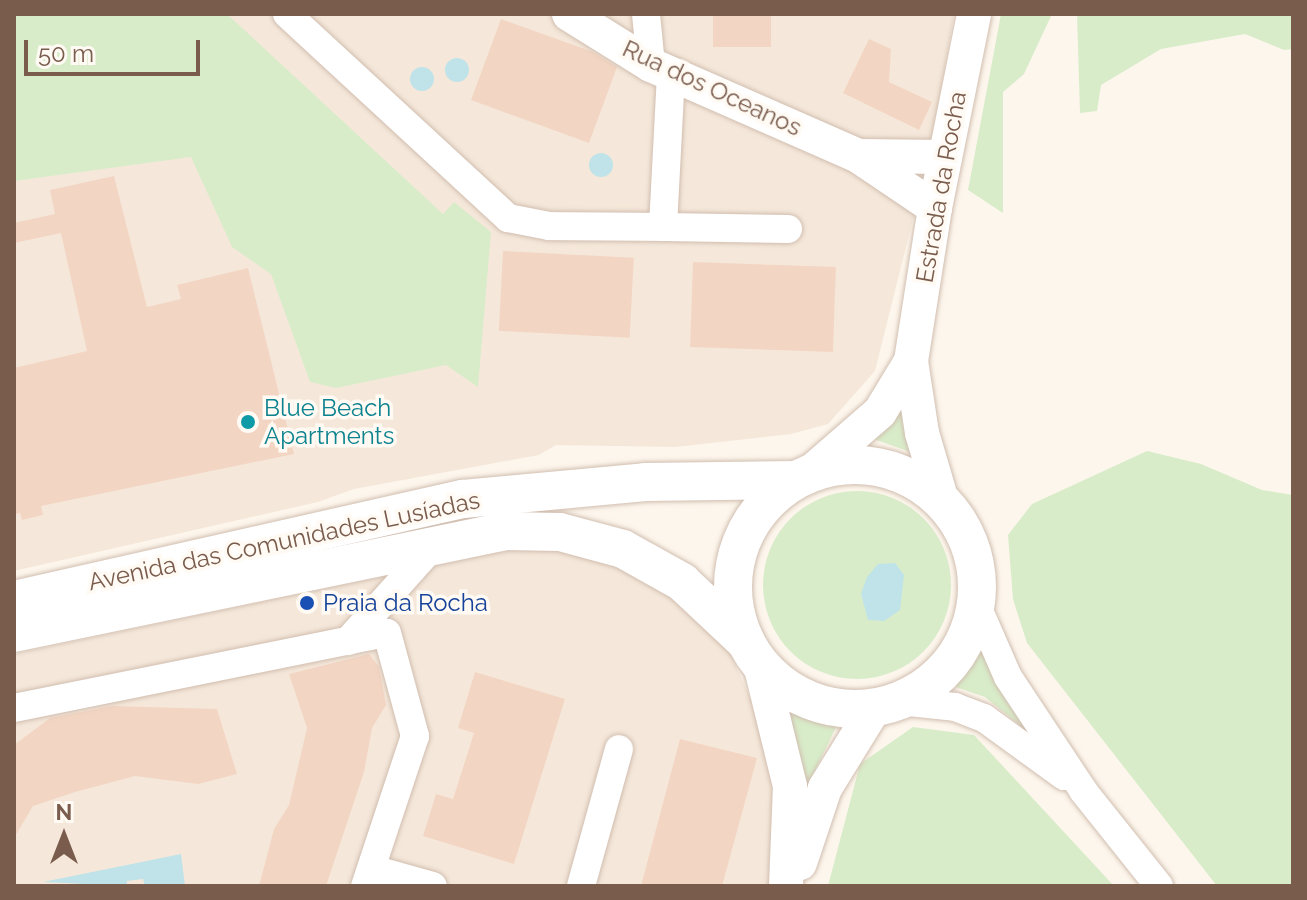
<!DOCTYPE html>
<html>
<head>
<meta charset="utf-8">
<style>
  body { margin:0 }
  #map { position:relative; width:1307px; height:900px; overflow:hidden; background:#fdf6ec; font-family:Raleway,sans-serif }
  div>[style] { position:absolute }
  .residential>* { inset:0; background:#f5e8da }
  .green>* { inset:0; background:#d8ecc9 }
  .round { border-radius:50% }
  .water>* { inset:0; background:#bfe3e8 }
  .building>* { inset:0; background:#f3d5c3; transform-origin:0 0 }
  .roads { filter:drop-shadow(0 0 2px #d1beb0) drop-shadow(0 0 2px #d1beb0) }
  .minor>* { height:28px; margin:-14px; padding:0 14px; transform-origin:14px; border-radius:14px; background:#fff }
  .tertiary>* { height:34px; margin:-17px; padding:0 17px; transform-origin:17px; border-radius:17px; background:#fff }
  .secondary>* { height:38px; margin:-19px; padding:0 19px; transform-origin:19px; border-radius:19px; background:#fff }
  .secondary>.ring { margin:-19px; padding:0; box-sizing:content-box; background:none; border:38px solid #fff; border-radius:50% }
  .dots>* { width:22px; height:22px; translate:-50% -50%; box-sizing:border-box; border:4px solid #fffaf3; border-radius:50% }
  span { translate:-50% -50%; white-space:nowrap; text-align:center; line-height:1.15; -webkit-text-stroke:7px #fffaf3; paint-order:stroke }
  .street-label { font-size:24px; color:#7a5c4d }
  .culture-label { font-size:24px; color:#0d838f }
  .left { translate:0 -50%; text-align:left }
  .transit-label { font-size:24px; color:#164399 }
  .frame { position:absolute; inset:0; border:16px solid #7a5c4d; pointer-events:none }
  .north { position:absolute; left:24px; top:796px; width:80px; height:80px; -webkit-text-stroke:6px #fffaf3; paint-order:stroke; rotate:0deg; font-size:22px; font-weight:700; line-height:32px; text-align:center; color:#7a5c4d }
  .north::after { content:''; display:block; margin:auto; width:28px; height:36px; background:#7a5c4d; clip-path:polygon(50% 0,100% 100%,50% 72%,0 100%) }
  .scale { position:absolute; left:24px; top:40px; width:176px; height:36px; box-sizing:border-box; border:4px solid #7a5c4d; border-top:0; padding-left:10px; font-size:24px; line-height:28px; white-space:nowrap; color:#7a5c4d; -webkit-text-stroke:6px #fffaf3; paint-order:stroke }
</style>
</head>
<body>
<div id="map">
  <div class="residential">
    <div style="clip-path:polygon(14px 14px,954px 14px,933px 139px,875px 371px,828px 424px,791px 434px,676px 447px,556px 445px,539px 455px,354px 489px,318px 502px,14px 571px)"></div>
    <div style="clip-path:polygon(518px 548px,592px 553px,640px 571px,724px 640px,790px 786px,786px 886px,14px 886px,14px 654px)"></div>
  </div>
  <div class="green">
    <div style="clip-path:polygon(14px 14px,227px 14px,443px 214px,454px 202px,491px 232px,478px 387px,446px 365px,336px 388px,310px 382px,271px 274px,232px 247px,191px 157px,14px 181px)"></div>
    <div style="clip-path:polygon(1001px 14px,1052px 14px,1024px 74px,1003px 92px,1003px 213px,968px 190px)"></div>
    <div style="clip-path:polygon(1077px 14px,1293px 14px,1293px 49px,1284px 50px,1245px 34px,1161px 49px,1101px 85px,1097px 111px,1080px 113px)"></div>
    <div style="clip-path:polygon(905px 384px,916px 454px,865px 436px)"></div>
    <div style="clip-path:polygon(1147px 451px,1201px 464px,1262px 490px,1293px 495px,1293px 886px,1217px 886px,1027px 643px,1013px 599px,1008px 535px,1032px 504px)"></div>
    <div class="round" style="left:763px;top:491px;width:188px;height:188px"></div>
    <div style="clip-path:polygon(977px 635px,1031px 734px,985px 697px,941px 682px)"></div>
    <div style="clip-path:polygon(784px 701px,842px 715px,807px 787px)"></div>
    <div style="clip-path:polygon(913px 727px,974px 735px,1114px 886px,828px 886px,860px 764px)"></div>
  </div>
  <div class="water">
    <div class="round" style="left:445px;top:58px;width:24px;height:24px"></div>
    <div class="round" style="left:410px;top:67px;width:24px;height:24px"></div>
    <div class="round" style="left:589px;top:153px;width:24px;height:24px"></div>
    <div style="clip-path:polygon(895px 563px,904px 575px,900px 610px,884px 621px,868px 620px,861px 594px,867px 577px,878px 564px)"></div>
    <div style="clip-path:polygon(181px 854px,185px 886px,145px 886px,143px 879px,127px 881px,127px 886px,43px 882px)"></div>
  </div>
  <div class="building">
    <div style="left:713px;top:14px;width:58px;height:33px"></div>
    <div style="clip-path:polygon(501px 19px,593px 52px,617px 67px,589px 143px,471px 100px)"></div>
    <div style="clip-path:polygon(869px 39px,891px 49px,889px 82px,932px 102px,919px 130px,843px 93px)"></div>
    <div style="clip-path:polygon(114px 176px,147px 307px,181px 299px,177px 285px,248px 268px,294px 454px,41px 506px,43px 515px,22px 520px,20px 513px,14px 514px,14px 368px,87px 351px,61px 233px,14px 243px,14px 223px,55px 214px,50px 190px)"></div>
    <div style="left:503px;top:251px;width:131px;height:80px;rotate:3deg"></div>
    <div style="left:693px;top:262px;width:143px;height:85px;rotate:2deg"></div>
    <div style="clip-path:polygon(369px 654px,379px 667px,386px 705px,372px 728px,364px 772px,326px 886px,259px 886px,274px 829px,289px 805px,307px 728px,289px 674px)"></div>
    <div style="clip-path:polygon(475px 672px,565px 699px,514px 864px,423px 836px,436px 794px,453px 799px,474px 733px,458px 728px)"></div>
    <div style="clip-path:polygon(112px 706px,217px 709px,237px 774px,198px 784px,135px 776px,75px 792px,33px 806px,14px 838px,14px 745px,50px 718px)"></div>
    <div style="clip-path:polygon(680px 739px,757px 758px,722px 886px,641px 886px)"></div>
  </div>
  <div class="roads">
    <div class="minor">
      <div style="left:287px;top:14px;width:301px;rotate:42.7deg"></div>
      <div style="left:508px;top:218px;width:42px;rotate:11deg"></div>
      <div style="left:549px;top:226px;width:114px;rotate:0.5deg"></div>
      <div style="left:646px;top:14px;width:51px;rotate:84.4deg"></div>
      <div style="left:671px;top:74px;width:153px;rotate:93deg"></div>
      <div style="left:663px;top:227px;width:125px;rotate:0.9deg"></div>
      <div style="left:977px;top:606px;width:77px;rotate:66.4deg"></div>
      <div style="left:1008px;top:677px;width:138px;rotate:56.5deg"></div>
      <div style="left:1084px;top:792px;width:120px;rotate:51.4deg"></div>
      <div style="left:348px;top:641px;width:127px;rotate:-48.2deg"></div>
      <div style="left:899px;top:701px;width:56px;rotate:6.1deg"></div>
      <div style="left:955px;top:707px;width:31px;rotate:21deg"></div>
      <div style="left:984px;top:718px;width:99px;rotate:35.9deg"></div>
      <div style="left:14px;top:708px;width:380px;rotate:-11.4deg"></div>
      <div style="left:387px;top:633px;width:107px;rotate:74.8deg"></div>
      <div style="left:415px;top:736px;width:158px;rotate:108.4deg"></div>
      <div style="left:372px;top:869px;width:63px;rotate:15.6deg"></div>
      <div style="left:581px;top:886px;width:142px;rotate:-74.5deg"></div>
    </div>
    <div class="tertiary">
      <div style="left:569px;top:14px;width:97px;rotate:31.9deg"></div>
      <div style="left:651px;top:65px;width:226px;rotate:23.7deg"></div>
      <div style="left:858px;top:156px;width:93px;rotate:34deg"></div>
      <div style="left:859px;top:156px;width:86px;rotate:0.7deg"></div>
      <div style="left:811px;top:472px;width:91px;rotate:-41deg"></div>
      <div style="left:880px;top:412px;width:60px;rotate:-58.7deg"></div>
      <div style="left:942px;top:501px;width:71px;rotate:-106.4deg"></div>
      <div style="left:922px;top:433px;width:73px;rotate:-98.7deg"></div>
      <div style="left:911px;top:361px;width:155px;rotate:-81.1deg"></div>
      <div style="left:935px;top:208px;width:198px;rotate:-78.6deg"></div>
      <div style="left:760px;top:664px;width:126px;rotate:76.2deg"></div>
      <div style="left:790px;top:786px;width:100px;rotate:92.3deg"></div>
      <div style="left:800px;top:863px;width:79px;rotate:-71.6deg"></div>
      <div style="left:825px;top:788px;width:95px;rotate:-58.3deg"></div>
    </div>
    <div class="secondary">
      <div class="ring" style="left:733px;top:465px;width:206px;height:206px"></div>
      <div style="left:14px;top:600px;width:460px;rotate:-12.7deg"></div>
      <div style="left:463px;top:499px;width:183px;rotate:-5.3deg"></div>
      <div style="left:645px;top:482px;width:150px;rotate:-0.8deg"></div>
      <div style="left:14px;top:633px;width:502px;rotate:-11.71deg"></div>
      <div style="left:506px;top:531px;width:54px;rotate:1.1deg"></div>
      <div style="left:560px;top:532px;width:65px;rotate:15.1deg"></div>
      <div style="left:623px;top:549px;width:68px;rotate:29.2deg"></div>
      <div style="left:682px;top:582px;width:88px;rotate:43.2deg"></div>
    </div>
  </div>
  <div class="dots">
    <div style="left:248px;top:422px;background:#0f9aa8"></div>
    <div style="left:307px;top:603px;background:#1a4fb4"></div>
  </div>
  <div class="street-label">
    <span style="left:712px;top:88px;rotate:25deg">Rua dos Oceanos</span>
    <span style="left:941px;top:187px;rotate:-80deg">Estrada da Rocha</span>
    <span style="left:284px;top:541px;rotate:-12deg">Avenida das Comunidades Lusíadas</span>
  </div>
  <div class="culture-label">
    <span class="left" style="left:264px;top:422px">Blue Beach<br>Apartments</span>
  </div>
  <div class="transit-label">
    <span class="left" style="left:323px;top:603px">Praia da Rocha</span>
  </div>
  <div class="frame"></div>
  <div class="north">N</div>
  <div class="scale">50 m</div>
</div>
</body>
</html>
